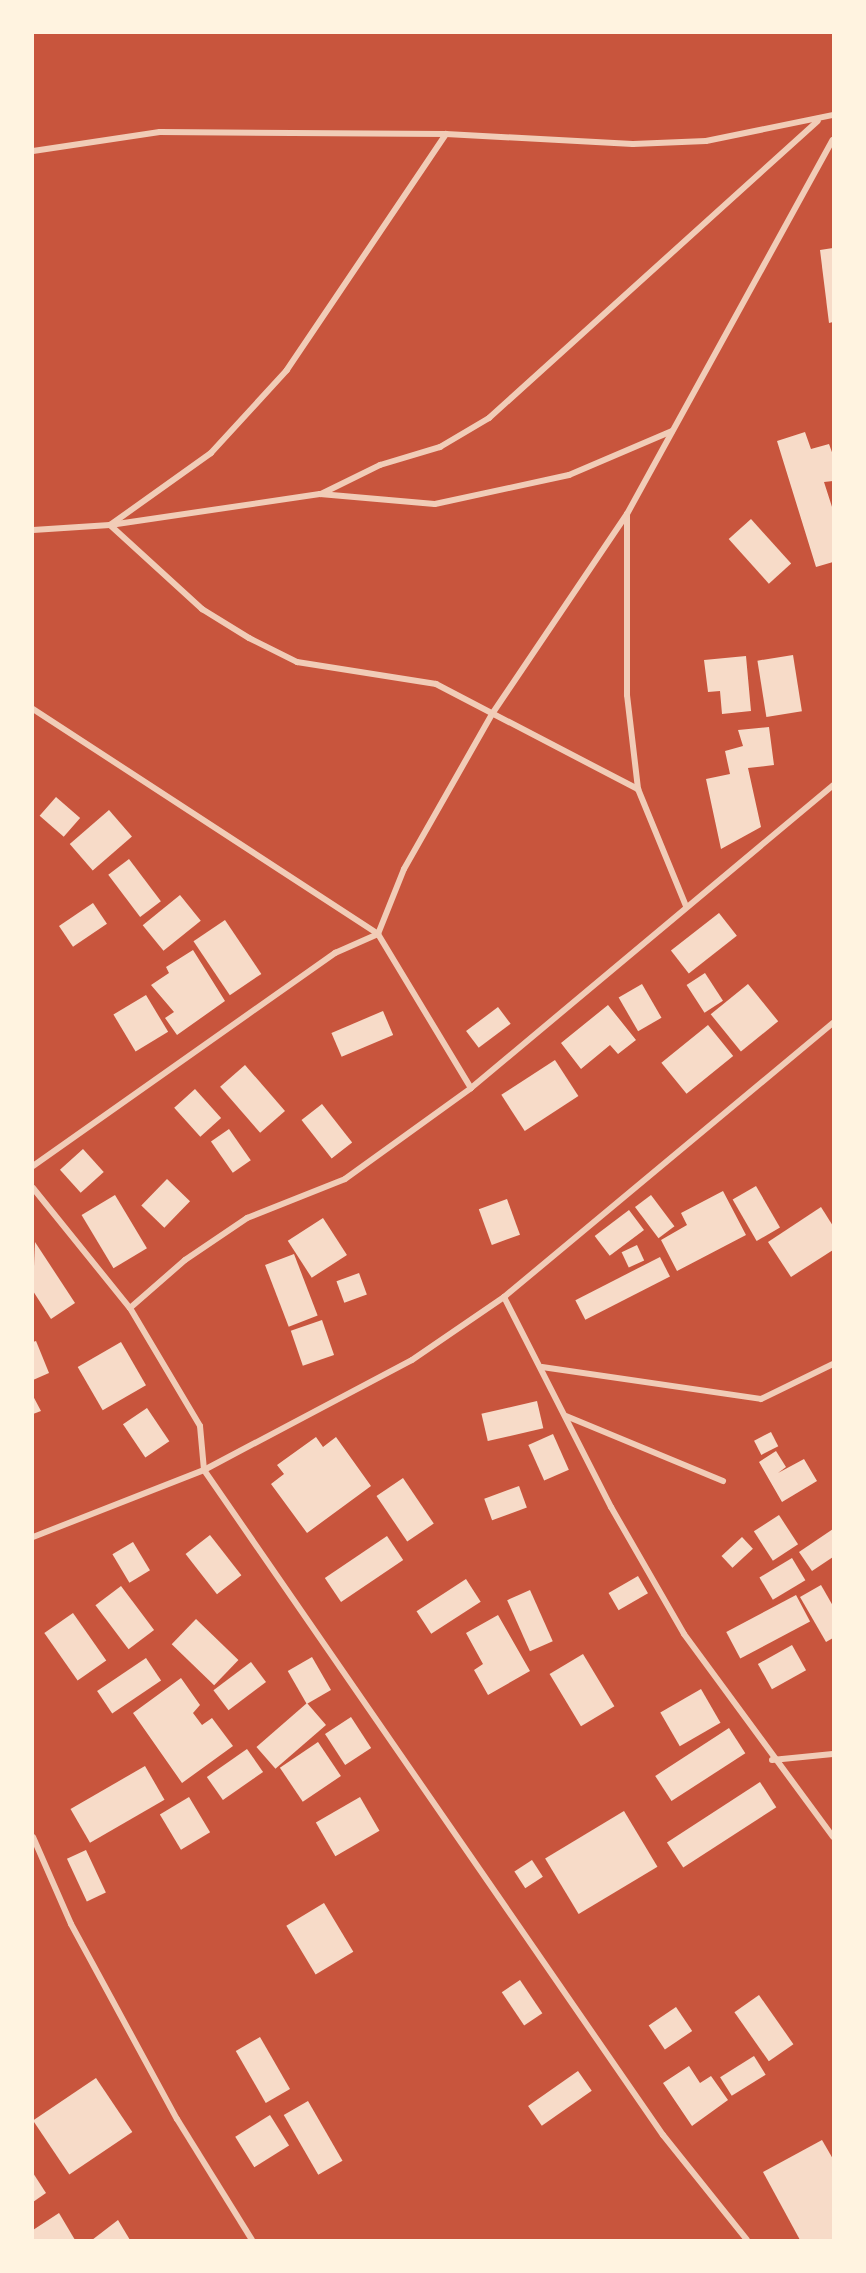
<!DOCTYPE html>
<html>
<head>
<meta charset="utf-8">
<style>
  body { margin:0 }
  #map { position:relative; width:866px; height:2273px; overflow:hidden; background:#c8553d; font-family:"Public Sans",sans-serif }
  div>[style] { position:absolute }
  .building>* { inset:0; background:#f7dbc8; transform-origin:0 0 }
  .minor>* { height:6px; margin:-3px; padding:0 3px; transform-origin:3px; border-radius:3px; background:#f1ccb7 }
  span { translate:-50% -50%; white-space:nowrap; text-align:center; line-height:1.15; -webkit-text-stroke:5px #fff3e0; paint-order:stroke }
  .frame { position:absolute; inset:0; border:34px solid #fff3e0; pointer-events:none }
</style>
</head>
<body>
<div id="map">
  <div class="building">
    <div style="clip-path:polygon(833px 248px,833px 322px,829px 323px,820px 250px)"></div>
    <div style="clip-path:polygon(805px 432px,811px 449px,829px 444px,833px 455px,833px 481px,824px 482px,833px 510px,833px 562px,816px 567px,777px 441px)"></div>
    <div style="left:751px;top:519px;width:60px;height:30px;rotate:48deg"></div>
    <div style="left:793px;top:655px;width:57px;height:36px;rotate:81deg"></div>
    <div style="clip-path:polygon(746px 656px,751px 711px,722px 714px,720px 691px,708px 692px,704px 660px)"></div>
    <div style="clip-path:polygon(769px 727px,774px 765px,748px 768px,761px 827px,721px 849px,706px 779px,730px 774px,725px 751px,743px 746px,738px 730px)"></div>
    <div style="left:56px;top:797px;width:32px;height:25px;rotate:41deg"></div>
    <div style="left:109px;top:810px;width:35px;height:52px;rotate:49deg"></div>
    <div style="left:129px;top:859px;width:53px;height:26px;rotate:53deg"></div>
    <div style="left:180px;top:895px;width:33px;height:48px;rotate:51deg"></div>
    <div style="left:93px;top:903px;width:25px;height:41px;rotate:56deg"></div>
    <div style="left:719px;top:913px;width:29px;height:61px;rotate:52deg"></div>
    <div style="left:225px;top:920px;width:65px;height:38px;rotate:56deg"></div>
    <div style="clip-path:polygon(193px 950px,225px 1001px,177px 1035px,165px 1018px,174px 1012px,151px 985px,169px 973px,166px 967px)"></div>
    <div style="left:705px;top:973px;width:33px;height:22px;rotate:57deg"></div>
    <div style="left:642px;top:984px;width:39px;height:27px;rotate:60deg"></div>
    <div style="left:748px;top:984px;width:48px;height:48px;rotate:51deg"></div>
    <div style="left:146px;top:995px;width:43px;height:38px;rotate:59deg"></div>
    <div style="clip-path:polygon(608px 1005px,636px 1040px,618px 1054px,610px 1045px,581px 1069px,561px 1043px)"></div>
    <div style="left:498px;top:1007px;width:21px;height:40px;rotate:53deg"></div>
    <div style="left:383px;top:1011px;width:26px;height:56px;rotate:67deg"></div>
    <div style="left:708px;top:1025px;width:40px;height:60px;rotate:51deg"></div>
    <div style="left:555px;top:1060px;width:43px;height:64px;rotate:57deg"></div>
    <div style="left:245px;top:1065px;width:61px;height:33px;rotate:49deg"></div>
    <div style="left:195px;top:1089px;width:39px;height:28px;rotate:48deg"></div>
    <div style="left:322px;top:1104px;width:49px;height:26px;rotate:52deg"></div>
    <div style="left:229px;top:1129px;width:38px;height:22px;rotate:55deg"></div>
    <div style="left:83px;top:1149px;width:31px;height:31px;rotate:48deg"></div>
    <div style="left:167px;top:1179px;width:32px;height:37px;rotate:44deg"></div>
    <div style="left:756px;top:1186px;width:48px;height:27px;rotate:60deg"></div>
    <div style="clip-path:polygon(723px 1191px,746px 1235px,677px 1271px,661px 1240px,687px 1225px,681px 1213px)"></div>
    <div style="left:115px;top:1195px;width:62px;height:39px;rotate:59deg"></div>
    <div style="left:651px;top:1195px;width:39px;height:20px;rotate:53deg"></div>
    <div style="left:507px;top:1199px;width:38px;height:30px;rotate:70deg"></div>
    <div style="clip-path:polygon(821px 1207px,833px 1226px,833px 1250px,791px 1277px,768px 1242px)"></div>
    <div style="left:629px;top:1210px;width:25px;height:43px;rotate:53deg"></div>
    <div style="left:323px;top:1218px;width:44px;height:42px;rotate:57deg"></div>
    <div style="clip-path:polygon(35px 1242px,75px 1303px,51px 1319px,33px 1291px)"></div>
    <div style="left:637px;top:1245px;width:17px;height:17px;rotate:65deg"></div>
    <div style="left:294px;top:1254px;width:66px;height:31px;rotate:69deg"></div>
    <div style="left:660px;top:1257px;width:22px;height:95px;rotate:63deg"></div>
    <div style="left:359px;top:1273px;width:23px;height:24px;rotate:70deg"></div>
    <div style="left:322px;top:1320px;width:37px;height:33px;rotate:71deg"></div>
    <div style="clip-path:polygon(36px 1341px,49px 1373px,33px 1380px,33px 1342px)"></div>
    <div style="left:121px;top:1342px;width:50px;height:50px;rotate:60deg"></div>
    <div style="clip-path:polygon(33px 1396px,41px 1411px,33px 1414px)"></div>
    <div style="left:537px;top:1401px;width:28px;height:57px;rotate:77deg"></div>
    <div style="left:147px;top:1408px;width:40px;height:29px;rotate:56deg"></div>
    <div style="left:771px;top:1432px;width:16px;height:19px;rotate:63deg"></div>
    <div style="left:553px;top:1434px;width:39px;height:27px;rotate:66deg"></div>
    <div style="clip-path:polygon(316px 1437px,323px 1447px,336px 1437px,371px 1486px,307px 1533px,271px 1484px,284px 1474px,277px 1465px)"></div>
    <div style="clip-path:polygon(776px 1451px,786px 1467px,778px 1473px,804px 1459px,817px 1481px,782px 1502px,759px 1462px)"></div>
    <div style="left:403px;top:1478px;width:55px;height:32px;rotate:56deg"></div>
    <div style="left:519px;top:1486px;width:23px;height:37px;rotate:70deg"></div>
    <div style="left:779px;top:1515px;width:35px;height:30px;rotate:57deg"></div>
    <div style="clip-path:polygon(833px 1529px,833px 1557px,812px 1571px,799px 1552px)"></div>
    <div style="left:210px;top:1535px;width:51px;height:31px;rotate:52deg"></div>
    <div style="left:387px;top:1536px;width:29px;height:75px;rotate:56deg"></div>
    <div style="left:742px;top:1537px;width:16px;height:28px;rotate:47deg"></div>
    <div style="left:133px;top:1542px;width:33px;height:24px;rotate:59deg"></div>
    <div style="left:792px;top:1558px;width:26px;height:38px;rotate:59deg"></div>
    <div style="left:638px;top:1576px;width:20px;height:34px;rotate:60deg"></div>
    <div style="left:466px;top:1579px;width:27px;height:59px;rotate:57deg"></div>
    <div style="clip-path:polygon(821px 1585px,833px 1606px,833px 1638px,826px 1642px,800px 1597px)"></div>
    <div style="left:121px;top:1586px;width:55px;height:32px;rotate:53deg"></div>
    <div style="left:530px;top:1590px;width:56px;height:25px;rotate:66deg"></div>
    <div style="left:796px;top:1595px;width:30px;height:79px;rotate:62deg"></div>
    <div style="left:73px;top:1613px;width:58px;height:35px;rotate:55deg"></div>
    <div style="clip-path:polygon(498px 1615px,530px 1671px,488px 1695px,474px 1670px,483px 1664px,466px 1633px)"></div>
    <div style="left:196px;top:1619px;width:59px;height:35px;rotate:44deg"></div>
    <div style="left:792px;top:1645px;width:29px;height:39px;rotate:61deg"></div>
    <div style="left:583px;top:1654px;width:61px;height:39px;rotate:59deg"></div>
    <div style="left:312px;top:1657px;width:38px;height:28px;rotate:60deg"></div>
    <div style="left:146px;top:1658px;width:27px;height:59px;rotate:56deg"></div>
    <div style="left:251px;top:1662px;width:25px;height:47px;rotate:53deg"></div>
    <div style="clip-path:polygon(181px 1678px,200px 1705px,193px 1713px,202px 1725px,212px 1718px,233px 1746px,182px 1783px,133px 1713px)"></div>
    <div style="left:701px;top:1689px;width:39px;height:47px;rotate:60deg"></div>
    <div style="left:307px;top:1703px;width:29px;height:67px;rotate:49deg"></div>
    <div style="left:351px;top:1717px;width:37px;height:31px;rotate:57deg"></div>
    <div style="left:729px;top:1728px;width:30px;height:88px;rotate:57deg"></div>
    <div style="left:318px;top:1742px;width:41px;height:46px;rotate:56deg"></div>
    <div style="left:247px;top:1749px;width:28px;height:49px;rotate:55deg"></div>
    <div style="left:145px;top:1766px;width:39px;height:86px;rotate:60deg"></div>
    <div style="left:760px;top:1782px;width:30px;height:111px;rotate:57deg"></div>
    <div style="left:189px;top:1797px;width:41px;height:34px;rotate:59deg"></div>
    <div style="left:360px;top:1797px;width:39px;height:51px;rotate:60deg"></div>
    <div style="left:624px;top:1811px;width:65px;height:92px;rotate:59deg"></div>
    <div style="left:86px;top:1850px;width:47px;height:21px;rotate:65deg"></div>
    <div style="left:532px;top:1860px;width:20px;height:21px;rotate:57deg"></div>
    <div style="left:324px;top:1903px;width:57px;height:44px;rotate:59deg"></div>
    <div style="left:520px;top:1980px;width:40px;height:22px;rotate:56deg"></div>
    <div style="left:759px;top:1995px;width:60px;height:30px;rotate:55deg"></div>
    <div style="left:676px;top:2007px;width:29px;height:33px;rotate:56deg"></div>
    <div style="left:260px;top:2037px;width:60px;height:28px;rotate:60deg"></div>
    <div style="left:754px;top:2056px;width:22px;height:40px;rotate:58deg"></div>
    <div style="clip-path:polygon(689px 2066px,700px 2083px,711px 2076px,728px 2100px,692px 2126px,663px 2083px)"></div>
    <div style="left:578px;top:2071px;width:24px;height:61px;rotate:55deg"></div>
    <div style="left:96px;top:2078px;width:65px;height:76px;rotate:56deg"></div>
    <div style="left:308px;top:2101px;width:69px;height:28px;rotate:60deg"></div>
    <div style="left:270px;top:2115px;width:36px;height:41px;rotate:58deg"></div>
    <div style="clip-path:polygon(822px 2140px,833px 2159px,833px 2240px,800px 2240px,763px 2172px)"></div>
    <div style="clip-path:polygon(33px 2173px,46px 2193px,33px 2202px)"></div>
    <div style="clip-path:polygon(59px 2213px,75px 2240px,33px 2240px,33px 2230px)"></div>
    <div style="clip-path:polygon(118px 2220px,130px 2240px,92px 2240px)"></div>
  </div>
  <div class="minor">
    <div style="left:446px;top:134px;width:285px;rotate:124deg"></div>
    <div style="left:287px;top:370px;width:113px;rotate:132.5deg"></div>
    <div style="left:211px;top:453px;width:124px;rotate:144.5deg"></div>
    <div style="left:110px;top:525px;width:125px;rotate:42.4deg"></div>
    <div style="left:202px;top:609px;width:55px;rotate:31.7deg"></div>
    <div style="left:249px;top:638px;width:54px;rotate:26.6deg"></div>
    <div style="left:297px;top:662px;width:141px;rotate:9deg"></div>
    <div style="left:436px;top:684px;width:228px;rotate:27.5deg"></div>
    <div style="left:638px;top:789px;width:126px;rotate:67.7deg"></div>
    <div style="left:33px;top:151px;width:128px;rotate:-8.5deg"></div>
    <div style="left:160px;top:132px;width:286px;rotate:0.4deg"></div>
    <div style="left:446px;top:134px;width:187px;rotate:3.1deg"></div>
    <div style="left:633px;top:144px;width:73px;rotate:-2.4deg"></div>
    <div style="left:706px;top:141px;width:130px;rotate:-11.6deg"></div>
    <div style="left:321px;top:494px;width:66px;rotate:-26.2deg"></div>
    <div style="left:380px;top:465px;width:63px;rotate:-16.7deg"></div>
    <div style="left:440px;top:447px;width:57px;rotate:-30.6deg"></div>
    <div style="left:489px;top:418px;width:443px;rotate:-42.1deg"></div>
    <div style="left:627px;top:514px;width:181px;rotate:90deg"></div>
    <div style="left:627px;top:695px;width:95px;rotate:83.3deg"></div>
    <div style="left:33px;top:530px;width:77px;rotate:-3.7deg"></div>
    <div style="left:110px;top:525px;width:212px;rotate:-8.4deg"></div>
    <div style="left:320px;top:494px;width:115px;rotate:5deg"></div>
    <div style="left:435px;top:504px;width:137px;rotate:-12.2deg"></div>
    <div style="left:569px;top:475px;width:112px;rotate:-23.1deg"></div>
    <div style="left:33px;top:709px;width:412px;rotate:33.1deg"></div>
    <div style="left:378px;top:934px;width:180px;rotate:58.9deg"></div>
    <div style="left:33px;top:1166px;width:370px;rotate:-35.2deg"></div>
    <div style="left:335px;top:953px;width:47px;rotate:-23.8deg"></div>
    <div style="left:378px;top:934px;width:70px;rotate:-68.2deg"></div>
    <div style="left:404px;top:869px;width:178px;rotate:-60.4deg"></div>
    <div style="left:492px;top:714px;width:241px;rotate:-56deg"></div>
    <div style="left:627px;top:514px;width:427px;rotate:-61.2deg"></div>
    <div style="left:33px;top:1188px;width:154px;rotate:51.1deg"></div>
    <div style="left:130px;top:1308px;width:137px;rotate:59.3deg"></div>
    <div style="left:200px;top:1426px;width:44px;rotate:84.8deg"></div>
    <div style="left:204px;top:1470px;width:808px;rotate:55.39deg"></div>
    <div style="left:663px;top:2135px;width:134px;rotate:51.3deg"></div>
    <div style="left:504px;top:1297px;width:236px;rotate:63deg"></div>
    <div style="left:611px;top:1507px;width:146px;rotate:60.1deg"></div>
    <div style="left:684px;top:1634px;width:252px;rotate:53.7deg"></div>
    <div style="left:130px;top:1308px;width:73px;rotate:-41.1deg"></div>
    <div style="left:185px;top:1260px;width:75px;rotate:-34.1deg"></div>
    <div style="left:247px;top:1218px;width:105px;rotate:-21.7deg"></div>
    <div style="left:345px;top:1179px;width:155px;rotate:-35.8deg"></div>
    <div style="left:471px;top:1088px;width:472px;rotate:-39.9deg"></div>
    <div style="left:542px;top:1367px;width:221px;rotate:8.3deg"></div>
    <div style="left:761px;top:1399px;width:80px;rotate:-25.9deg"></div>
    <div style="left:566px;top:1416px;width:170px;rotate:22.5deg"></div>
    <div style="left:33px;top:1537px;width:184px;rotate:-21.4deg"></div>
    <div style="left:204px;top:1470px;width:235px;rotate:-27.9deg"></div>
    <div style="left:412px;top:1360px;width:112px;rotate:-34.4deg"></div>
    <div style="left:504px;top:1297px;width:428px;rotate:-39.8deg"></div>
    <div style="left:772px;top:1760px;width:61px;rotate:-5.6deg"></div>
    <div style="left:33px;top:1837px;width:95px;rotate:66.4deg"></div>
    <div style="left:71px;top:1924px;width:222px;rotate:61.5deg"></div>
    <div style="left:177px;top:2119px;width:142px;rotate:58.2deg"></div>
  </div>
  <div class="frame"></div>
</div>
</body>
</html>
